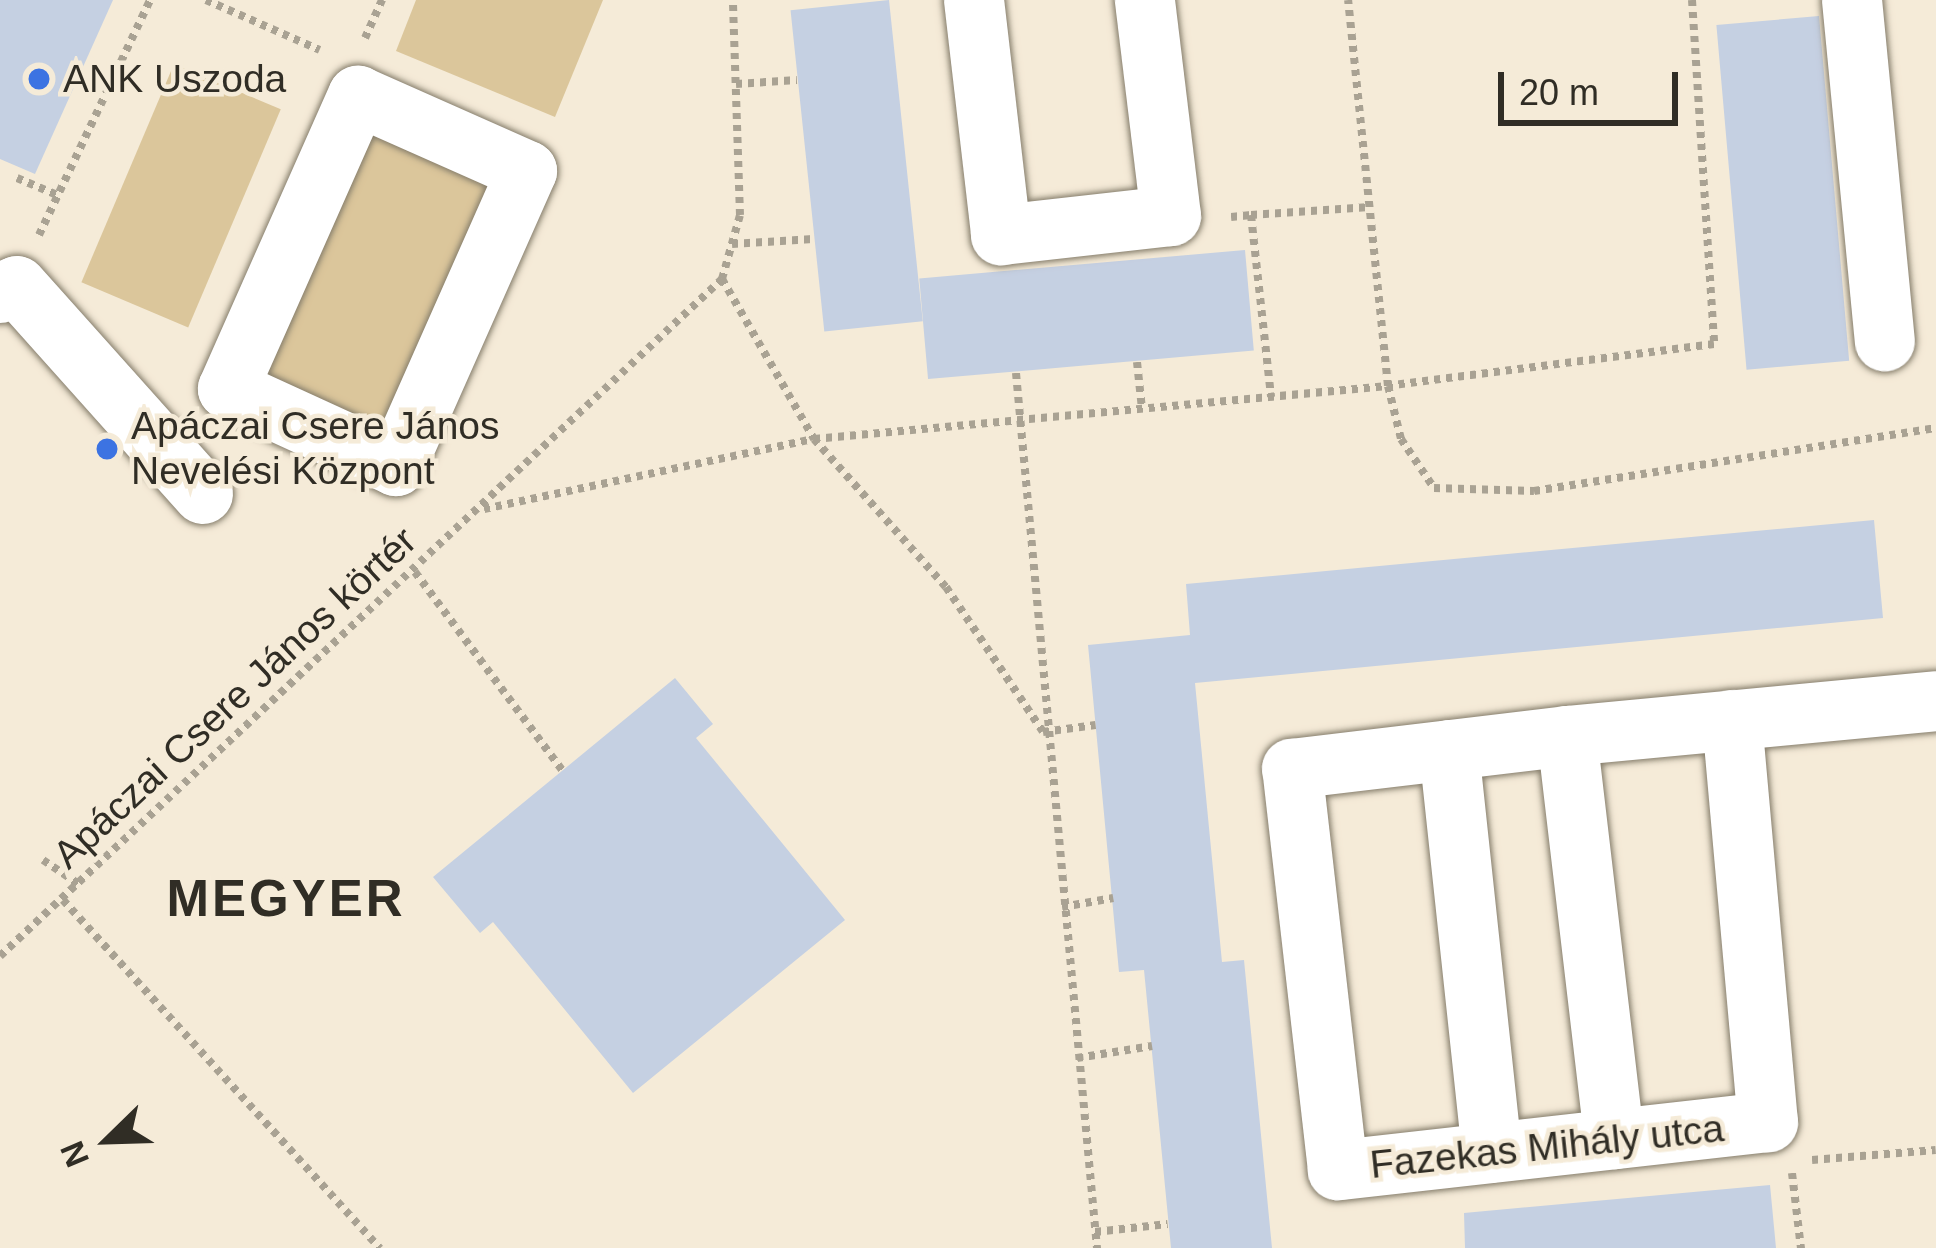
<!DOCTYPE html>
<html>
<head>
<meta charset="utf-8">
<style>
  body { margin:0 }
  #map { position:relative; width:1936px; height:1248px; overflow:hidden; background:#f5ebd8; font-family:Helvetica,sans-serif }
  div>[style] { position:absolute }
  .green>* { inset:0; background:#dbc69b; transform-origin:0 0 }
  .building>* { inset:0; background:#c5d0e2; transform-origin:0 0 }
  .path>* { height:8px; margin-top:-4px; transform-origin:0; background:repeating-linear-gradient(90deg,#a9a293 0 6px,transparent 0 12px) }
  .roads { filter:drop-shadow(0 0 3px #857d6b) drop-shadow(0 0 3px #857d6b) }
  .minor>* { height:60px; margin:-30px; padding:0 30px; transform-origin:30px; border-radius:30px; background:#fff }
  .dots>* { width:33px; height:33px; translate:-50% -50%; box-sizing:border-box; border:6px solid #f5ebd8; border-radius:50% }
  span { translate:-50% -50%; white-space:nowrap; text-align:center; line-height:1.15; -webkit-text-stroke:9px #f5ebd8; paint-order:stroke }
  .poi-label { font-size:39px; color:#302d25 }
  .left { translate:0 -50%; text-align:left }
  .street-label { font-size:39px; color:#302d25 }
  .district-label { font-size:51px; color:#302d25; font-weight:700; letter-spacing:3px }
  .north { position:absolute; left:48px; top:1080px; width:120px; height:120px; -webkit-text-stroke:9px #f5ebd8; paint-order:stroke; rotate:247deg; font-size:33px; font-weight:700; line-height:48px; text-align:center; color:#302d25 }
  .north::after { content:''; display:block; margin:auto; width:42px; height:54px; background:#302d25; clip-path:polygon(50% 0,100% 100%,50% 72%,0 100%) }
  .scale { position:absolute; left:1498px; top:72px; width:180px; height:54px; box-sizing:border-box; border:6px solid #302d25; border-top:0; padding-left:15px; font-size:36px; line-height:42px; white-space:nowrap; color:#302d25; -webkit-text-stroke:9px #f5ebd8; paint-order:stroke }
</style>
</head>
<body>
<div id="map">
  <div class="green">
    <div style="clip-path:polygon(416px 0,603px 0,555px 117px,396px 51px)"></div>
    <div style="left:174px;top:64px;width:116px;height:237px;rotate:23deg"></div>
    <div style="left:363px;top:115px;width:164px;height:293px;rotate:25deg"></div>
  </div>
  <div class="building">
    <div style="clip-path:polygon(0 0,113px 0,35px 174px,0 159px)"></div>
    <div style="left:889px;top:0;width:323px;height:99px;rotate:84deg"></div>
    <div style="left:1819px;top:16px;width:346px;height:103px;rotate:85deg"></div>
    <div style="left:1245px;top:250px;width:101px;height:327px;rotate:85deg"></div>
    <div style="clip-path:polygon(1874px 520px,1883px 618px,1195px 683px,1222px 962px,1244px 960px,1272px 1248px,1171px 1248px,1144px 970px,1119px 972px,1088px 645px,1190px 635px,1186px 584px)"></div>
    <div style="clip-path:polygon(675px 678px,713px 724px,696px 738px,845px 920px,633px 1093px,493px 922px,480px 933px,433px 877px)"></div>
    <div style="clip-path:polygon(1770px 1185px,1776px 1248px,1465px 1248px,1464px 1213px)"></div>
  </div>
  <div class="path">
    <div style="left:206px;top:0;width:124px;rotate:23.7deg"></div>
    <div style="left:1692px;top:0;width:345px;rotate:86.3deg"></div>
    <div style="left:1714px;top:344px;width:329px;rotate:172.7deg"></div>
    <div style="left:1388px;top:386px;width:55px;rotate:76.2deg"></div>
    <div style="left:1401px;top:439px;width:59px;rotate:56deg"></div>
    <div style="left:1434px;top:488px;width:100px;rotate:1.7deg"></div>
    <div style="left:1534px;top:491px;width:407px;rotate:-8.9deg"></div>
    <div style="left:365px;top:38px;width:42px;rotate:-65.9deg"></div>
    <div style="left:736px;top:84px;width:61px;rotate:-3.8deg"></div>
    <div style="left:17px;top:178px;width:43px;rotate:23deg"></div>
    <div style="left:1251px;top:215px;width:119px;rotate:-3.8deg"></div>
    <div style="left:1231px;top:217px;width:20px;rotate:-6deg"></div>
    <div style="left:1251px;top:215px;width:183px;rotate:83.7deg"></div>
    <div style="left:39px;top:235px;width:260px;rotate:-64.7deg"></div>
    <div style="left:732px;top:244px;width:81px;rotate:-3.5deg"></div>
    <div style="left:722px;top:279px;width:185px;rotate:60.1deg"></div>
    <div style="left:814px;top:439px;width:576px;rotate:-5.28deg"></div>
    <div style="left:1388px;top:386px;width:388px;rotate:-95.9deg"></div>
    <div style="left:1137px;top:362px;width:47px;rotate:83.9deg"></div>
    <div style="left:1016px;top:373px;width:879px;rotate:84.71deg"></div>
    <div style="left:484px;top:509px;width:337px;rotate:-12deg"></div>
    <div style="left:814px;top:439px;width:198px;rotate:48.3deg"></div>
    <div style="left:946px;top:587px;width:174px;rotate:56.2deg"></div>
    <div style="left:1043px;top:732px;width:53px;rotate:-7.5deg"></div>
    <div style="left:415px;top:572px;width:248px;rotate:53.4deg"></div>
    <div style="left:43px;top:860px;width:45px;rotate:34deg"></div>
    <div style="left:63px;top:900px;width:471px;rotate:47.7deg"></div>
    <div style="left:1062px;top:907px;width:52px;rotate:-10deg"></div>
    <div style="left:0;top:956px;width:990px;rotate:-43.16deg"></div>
    <div style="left:722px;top:279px;width:66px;rotate:-74.3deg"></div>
    <div style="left:740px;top:215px;width:215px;rotate:-91.9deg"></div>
    <div style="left:1077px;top:1058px;width:76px;rotate:-9.1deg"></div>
    <div style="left:1812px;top:1160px;width:124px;rotate:-4.6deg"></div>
    <div style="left:1792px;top:1173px;width:76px;rotate:83.2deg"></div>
    <div style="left:1095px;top:1232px;width:73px;rotate:-6.3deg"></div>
  </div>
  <div class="roads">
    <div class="minor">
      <div style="left:974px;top:0;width:237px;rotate:83.4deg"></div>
      <div style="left:1001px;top:235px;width:171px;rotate:-6.4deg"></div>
      <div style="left:1171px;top:216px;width:218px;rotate:-96.9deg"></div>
      <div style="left:1852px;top:0;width:343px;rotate:84.5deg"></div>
      <div style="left:358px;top:96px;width:185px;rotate:23.9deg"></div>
      <div style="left:527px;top:171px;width:323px;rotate:113.9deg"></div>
      <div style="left:396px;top:466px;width:185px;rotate:-155.4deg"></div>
      <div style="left:228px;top:389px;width:321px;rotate:-66.1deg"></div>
      <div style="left:0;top:293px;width:18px;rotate:-22deg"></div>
      <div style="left:17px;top:286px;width:279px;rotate:48.2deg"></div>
      <div style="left:1732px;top:720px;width:404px;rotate:84.9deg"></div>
      <div style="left:1768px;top:1122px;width:433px;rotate:173.6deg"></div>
      <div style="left:1338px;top:1170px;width:404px;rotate:-96.5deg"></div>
      <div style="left:1292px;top:769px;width:277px;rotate:-6.8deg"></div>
      <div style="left:1567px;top:736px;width:371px;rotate:-5.4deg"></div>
      <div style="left:1567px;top:736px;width:406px;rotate:83.3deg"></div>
      <div style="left:1449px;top:750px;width:405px;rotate:83.9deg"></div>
    </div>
  </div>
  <div class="dots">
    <div style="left:39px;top:79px;background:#3c73e2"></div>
    <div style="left:107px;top:449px;background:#3c73e2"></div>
  </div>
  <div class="poi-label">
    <span class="left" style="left:63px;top:79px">ANK Uszoda</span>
    <span class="left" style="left:131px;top:449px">Apáczai Csere János<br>Nevelési Központ</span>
  </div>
  <div class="street-label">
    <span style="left:235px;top:698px;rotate:-43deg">Apáczai Csere János körtér</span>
    <span style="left:1547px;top:1147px;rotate:-6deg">Fazekas Mihály utca</span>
  </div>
  <div class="district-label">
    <span style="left:286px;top:899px">MEGYER</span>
  </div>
  <div class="north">N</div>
  <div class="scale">20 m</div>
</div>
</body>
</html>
